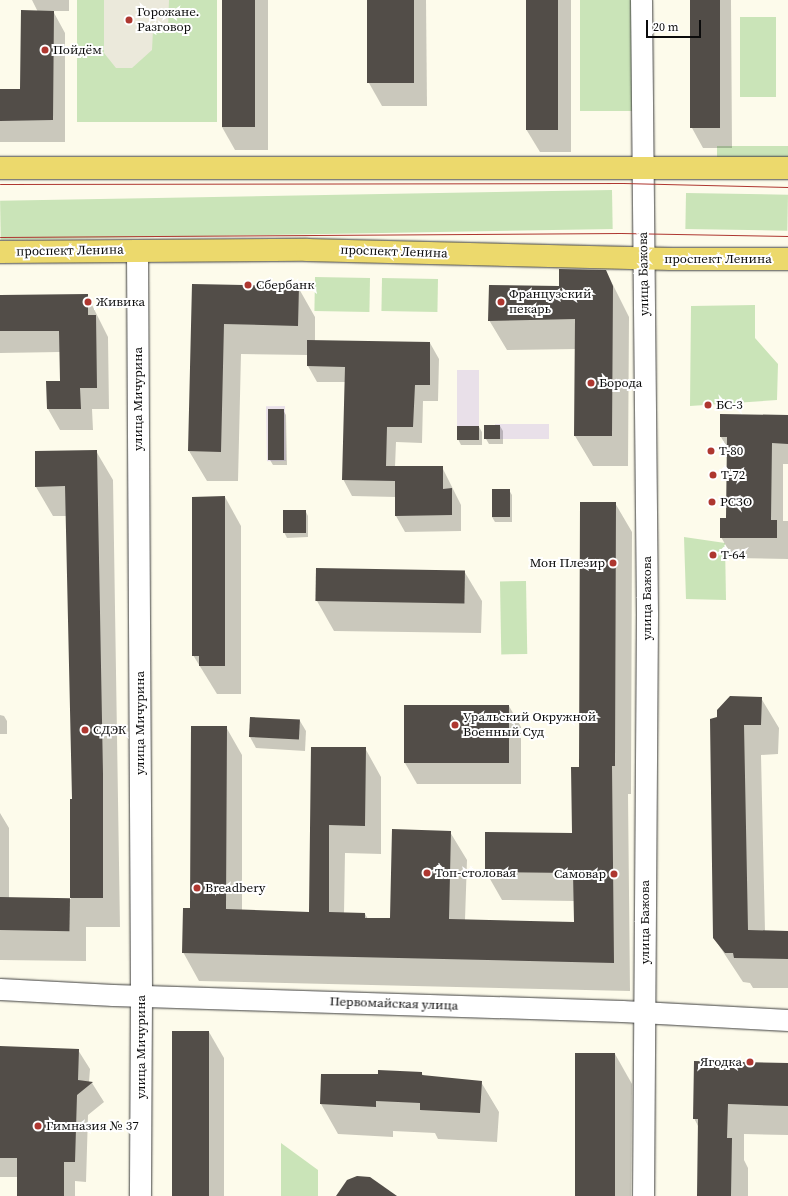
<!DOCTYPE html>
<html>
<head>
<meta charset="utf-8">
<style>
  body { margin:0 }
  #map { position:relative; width:788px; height:1196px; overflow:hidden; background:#fdfbeb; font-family:"Source Serif 4",serif }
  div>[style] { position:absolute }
  .industrial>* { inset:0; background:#e9e0e9; transform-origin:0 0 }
  .green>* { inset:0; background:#cae4b8; transform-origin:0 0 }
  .plaza>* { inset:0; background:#ebe9db }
  .shadow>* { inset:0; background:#0003 }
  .building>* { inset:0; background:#524d48; transform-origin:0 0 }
  .roads { filter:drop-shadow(0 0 1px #3e3e3e) drop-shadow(0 0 1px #3e3e3e) }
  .minor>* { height:21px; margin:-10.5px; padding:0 10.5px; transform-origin:10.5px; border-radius:10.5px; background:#fff }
  .major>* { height:22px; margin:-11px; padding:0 11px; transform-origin:11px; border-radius:11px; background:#ecd96c }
  .tram>* { height:1px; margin:-0.5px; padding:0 0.5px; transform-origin:0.5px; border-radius:0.5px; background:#ae3730 }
  .dots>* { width:11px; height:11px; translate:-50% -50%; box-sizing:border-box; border:2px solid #fff; border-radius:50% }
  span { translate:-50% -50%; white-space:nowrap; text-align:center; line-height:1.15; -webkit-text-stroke:4px #fff; paint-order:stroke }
  .poi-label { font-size:13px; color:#0b0b0b }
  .left { translate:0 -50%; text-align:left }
  .right { translate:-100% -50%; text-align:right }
  .street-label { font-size:13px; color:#0b0b0b }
  .scale { position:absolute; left:646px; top:20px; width:55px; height:18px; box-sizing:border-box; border:2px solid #0b0b0b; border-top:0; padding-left:5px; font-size:12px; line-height:14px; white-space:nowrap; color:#0b0b0b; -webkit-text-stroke:3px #fff; paint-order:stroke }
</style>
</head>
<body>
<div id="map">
  <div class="industrial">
    <div style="left:457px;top:370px;width:22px;height:56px"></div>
    <div style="left:285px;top:406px;width:55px;height:19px;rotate:89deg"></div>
    <div style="left:495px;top:424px;width:54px;height:15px"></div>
  </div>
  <div class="green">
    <div style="left:77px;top:0;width:140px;height:122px"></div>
    <div style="left:580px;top:0;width:54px;height:111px"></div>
    <div style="left:740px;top:17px;width:36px;height:80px"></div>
    <div style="left:717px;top:146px;width:71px;height:13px"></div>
    <div style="left:612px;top:190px;width:39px;height:612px;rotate:89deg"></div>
    <div style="left:686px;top:193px;width:102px;height:36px;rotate:1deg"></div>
    <div style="left:315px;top:277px;width:55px;height:34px;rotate:1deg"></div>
    <div style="left:382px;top:278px;width:56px;height:33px;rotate:1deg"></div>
    <div style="clip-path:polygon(755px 305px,755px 338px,778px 364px,777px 400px,690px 406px,691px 306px)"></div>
    <div style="clip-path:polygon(684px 537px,725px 543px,726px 600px,686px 599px)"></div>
    <div style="left:526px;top:581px;width:73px;height:26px;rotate:89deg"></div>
    <div style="clip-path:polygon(281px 1143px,318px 1170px,318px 1196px,281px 1196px)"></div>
  </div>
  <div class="plaza">
    <div style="clip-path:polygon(104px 0,169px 0,168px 29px,153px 30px,152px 50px,132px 68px,116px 68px,104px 53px)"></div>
  </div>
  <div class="shadow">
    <div style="clip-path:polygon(32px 0,69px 0,69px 11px,53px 11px,65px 33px,65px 142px,0 142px,0 90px,21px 90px,38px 12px)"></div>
    <div style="clip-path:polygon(223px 0,268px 0,268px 150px,235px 150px,222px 127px)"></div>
    <div style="clip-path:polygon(368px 0,426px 0,427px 106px,382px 106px,369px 83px)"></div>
    <div style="clip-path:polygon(527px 0,571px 0,571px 152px,540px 152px,526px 129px)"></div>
    <div style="clip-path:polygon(691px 0,788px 0,731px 0,732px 148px,703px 148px,692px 128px)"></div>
    <div style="clip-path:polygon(606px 271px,629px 317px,628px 466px,593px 466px,575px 436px,576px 349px,507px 350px,489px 320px,560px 287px)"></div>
    <div style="clip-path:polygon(193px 285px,298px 287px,315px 317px,315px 341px,430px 343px,439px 359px,438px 401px,423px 401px,422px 443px,396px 442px,395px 467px,442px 467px,461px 505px,461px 531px,405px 532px,396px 516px,396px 497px,352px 496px,343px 479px,345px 382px,317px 382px,308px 366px,308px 355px,241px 354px,238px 481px,207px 481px,189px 451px)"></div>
    <div style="clip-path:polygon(87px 295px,108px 337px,109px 409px,92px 409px,93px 430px,60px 430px,48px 409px,47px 382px,61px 382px,60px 352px,0 353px,0 296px)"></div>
    <div style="clip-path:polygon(283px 410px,286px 415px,287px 465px,273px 465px,270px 460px)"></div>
    <div style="clip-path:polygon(788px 416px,788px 464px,783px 464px,783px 521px,788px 521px,788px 559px,733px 558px,721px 537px,727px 519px,728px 449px,721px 437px)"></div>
    <div style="clip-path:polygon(500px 426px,503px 431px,503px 444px,489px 444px,486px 439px)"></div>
    <div style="clip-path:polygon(479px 427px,482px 432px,482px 445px,461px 445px,458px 439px)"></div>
    <div style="clip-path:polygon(96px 451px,113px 480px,120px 927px,86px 927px,86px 961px,0 960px,0 813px,9px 828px,9px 899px,71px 899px,71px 800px,73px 800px,67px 516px,53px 516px,36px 487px)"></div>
    <div style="clip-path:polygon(493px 490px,509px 490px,512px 495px,512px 522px,495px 522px,492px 517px)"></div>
    <div style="clip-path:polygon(225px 497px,241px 526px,241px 694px,217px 694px,193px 655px)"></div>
    <div style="clip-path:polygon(615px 503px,632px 532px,631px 794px,628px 794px,630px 991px,199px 981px,183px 952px,226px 727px,242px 755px,242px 911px,310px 913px,312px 748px,365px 748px,381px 777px,381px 854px,345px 853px,344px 914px,365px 914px,368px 919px,391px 919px,450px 832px,467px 860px,465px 920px,575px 923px,574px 901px,502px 900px,486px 872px,486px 833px,573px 834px)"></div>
    <div style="clip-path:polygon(305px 510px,308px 516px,308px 537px,287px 538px,284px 532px)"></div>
    <div style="clip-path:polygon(464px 571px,482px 601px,481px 633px,334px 631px,317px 601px)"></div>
    <div style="clip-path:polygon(761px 698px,779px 728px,778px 754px,761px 755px,765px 931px,788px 932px,788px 988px,753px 988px,750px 983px,743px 982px,714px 938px,718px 718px)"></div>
    <div style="clip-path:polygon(405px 706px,509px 706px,521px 727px,521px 784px,417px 784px,405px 763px)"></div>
    <div style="clip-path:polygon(0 715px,4px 716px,7px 721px,7px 734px,0 734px)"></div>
    <div style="clip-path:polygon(300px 721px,306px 731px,305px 751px,256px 748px,250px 737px)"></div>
    <div style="clip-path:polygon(209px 1032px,224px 1058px,224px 1196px,173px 1196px)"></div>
    <div style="clip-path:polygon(0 1047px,78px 1050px,90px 1069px,89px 1082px,92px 1083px,104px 1102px,88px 1115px,86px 1182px,75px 1181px,75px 1196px,18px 1196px,18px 1177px,0 1177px)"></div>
    <div style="clip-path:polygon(615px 1054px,632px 1084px,631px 1196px,575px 1196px)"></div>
    <div style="clip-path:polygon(788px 1064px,788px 1135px,744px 1134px,744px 1160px,748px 1168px,748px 1196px,698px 1196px,699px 1128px,694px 1118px)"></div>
    <div style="clip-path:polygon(421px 1073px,424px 1076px,481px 1082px,499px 1112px,497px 1142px,438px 1139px,435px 1133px,393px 1131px,393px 1137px,338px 1134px,321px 1104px,378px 1075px)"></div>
  </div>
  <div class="building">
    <div style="left:222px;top:0;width:33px;height:127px"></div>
    <div style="left:367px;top:0;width:47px;height:83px"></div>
    <div style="left:526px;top:0;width:32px;height:130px"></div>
    <div style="left:690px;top:0;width:30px;height:128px"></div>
    <div style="clip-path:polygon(21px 10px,54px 11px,53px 120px,0 121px,0 89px,20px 89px)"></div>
    <div style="clip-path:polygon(559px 269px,606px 270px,613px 286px,612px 436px,574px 436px,575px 319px,488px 321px,489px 285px,559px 286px)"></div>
    <div style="clip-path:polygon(192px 284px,299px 286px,298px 326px,224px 324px,221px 452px,188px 451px)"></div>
    <div style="clip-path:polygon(88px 294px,88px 315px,96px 315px,97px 388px,80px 388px,81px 409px,47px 409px,46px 381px,60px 381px,59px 331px,0 331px,0 295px)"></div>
    <div style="clip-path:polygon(307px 340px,430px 342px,430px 385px,415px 385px,413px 427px,387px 427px,386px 466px,443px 466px,443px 489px,452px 488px,452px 515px,395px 516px,395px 481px,342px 480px,345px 367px,307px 366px)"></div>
    <div style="left:268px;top:409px;width:16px;height:51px"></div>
    <div style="clip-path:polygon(720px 414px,788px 415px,788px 444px,772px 443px,771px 520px,777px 520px,777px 538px,720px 538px,720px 518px,726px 518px,727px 437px,720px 437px)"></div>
    <div style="left:484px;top:425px;width:16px;height:14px"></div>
    <div style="left:457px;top:426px;width:22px;height:14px"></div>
    <div style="clip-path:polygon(97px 450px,103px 774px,103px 898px,70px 898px,70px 799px,72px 799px,65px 486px,35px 487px,35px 451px)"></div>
    <div style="left:492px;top:489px;width:18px;height:28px"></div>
    <div style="clip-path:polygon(225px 496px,225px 666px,199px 666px,199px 656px,192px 656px,192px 497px)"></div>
    <div style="clip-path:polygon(580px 502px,616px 502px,615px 766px,612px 766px,614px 963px,182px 953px,183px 908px,190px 908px,191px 726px,227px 726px,226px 909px,309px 912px,311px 747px,366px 747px,365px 826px,329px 825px,329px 912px,365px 913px,365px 918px,390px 918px,392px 829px,451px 831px,449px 919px,574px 922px,573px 873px,485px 872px,485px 832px,572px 833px,571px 767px,579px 767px)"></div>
    <div style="left:283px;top:510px;width:23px;height:23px"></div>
    <div style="left:316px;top:568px;width:149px;height:33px;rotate:1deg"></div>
    <div style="clip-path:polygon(730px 696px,762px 697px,761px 725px,744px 725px,748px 930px,788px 931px,788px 959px,734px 958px,733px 953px,725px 953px,713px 938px,710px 719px,717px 717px,717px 710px)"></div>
    <div style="left:404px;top:705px;width:105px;height:58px"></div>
    <div style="left:250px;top:717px;width:50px;height:20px;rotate:3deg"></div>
    <div style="left:0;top:897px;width:70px;height:33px;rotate:1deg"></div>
    <div style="left:172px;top:1031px;width:37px;height:165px"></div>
    <div style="clip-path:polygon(0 1046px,79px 1049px,78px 1080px,93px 1082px,77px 1095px,75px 1162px,64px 1162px,64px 1196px,17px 1196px,17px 1158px,0 1158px)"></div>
    <div style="left:575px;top:1053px;width:40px;height:143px"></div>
    <div style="clip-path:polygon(694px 1061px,788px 1063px,788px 1106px,728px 1104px,727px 1138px,732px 1138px,731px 1196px,697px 1196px,698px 1119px,693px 1119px)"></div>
    <div style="clip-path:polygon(378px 1070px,422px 1072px,422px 1075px,482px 1081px,480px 1113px,420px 1110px,420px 1103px,376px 1101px,376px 1107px,320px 1104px,321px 1074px,378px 1074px)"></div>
    <div style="clip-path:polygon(357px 1176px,370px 1177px,397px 1196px,336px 1196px,347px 1180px)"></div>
  </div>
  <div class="roads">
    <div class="minor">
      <div style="left:641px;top:0;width:614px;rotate:89.44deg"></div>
      <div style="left:647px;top:614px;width:582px;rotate:90.39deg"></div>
      <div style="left:137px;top:250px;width:746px;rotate:89.69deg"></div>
      <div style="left:141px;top:996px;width:200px;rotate:90.3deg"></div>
      <div style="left:0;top:989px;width:113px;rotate:3deg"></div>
      <div style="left:113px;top:995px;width:509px;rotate:1.8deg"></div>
      <div style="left:622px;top:1011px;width:166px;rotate:3.1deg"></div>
    </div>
    <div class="major">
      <div style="left:0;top:168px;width:788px"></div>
      <div style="left:0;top:252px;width:307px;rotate:-0.4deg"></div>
      <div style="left:307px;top:250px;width:364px;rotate:1.4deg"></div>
      <div style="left:671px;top:259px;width:117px"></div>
    </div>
  </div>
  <div class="tram">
    <div style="left:0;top:184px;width:623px;rotate:-0.09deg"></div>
    <div style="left:623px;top:183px;width:165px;rotate:1.4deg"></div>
    <div style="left:0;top:237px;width:621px;rotate:-0.37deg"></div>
    <div style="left:621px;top:233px;width:167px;rotate:1deg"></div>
  </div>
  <div class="dots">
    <div style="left:129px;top:20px;background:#ae3730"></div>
    <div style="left:45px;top:50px;background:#ae3730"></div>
    <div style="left:248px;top:285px;background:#ae3730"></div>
    <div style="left:88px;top:302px;background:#ae3730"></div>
    <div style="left:501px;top:302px;background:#ae3730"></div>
    <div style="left:591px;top:383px;background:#ae3730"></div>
    <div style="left:708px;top:405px;background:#ae3730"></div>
    <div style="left:711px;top:451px;background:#ae3730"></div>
    <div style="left:713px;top:475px;background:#ae3730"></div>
    <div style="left:712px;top:502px;background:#ae3730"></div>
    <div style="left:713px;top:555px;background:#ae3730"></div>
    <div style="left:613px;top:563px;background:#ae3730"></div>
    <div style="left:455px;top:725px;background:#ae3730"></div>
    <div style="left:85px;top:730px;background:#ae3730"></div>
    <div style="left:427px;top:873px;background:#ae3730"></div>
    <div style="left:614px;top:874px;background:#ae3730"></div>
    <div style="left:197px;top:888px;background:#ae3730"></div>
    <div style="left:750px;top:1062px;background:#ae3730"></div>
    <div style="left:38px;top:1126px;background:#ae3730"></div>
  </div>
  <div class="poi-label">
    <span class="left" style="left:137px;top:20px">Горожане.<br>Разговор</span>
    <span class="left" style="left:53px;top:50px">Пойдём</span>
    <span class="left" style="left:256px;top:285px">Сбербанк</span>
    <span class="left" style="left:509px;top:302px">Французский<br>пекарь</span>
    <span class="left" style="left:96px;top:302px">Живика</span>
    <span class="left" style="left:599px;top:383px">Борода</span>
    <span class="left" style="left:716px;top:405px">БС-3</span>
    <span class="left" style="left:719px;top:451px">Т-80</span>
    <span class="left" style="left:721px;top:475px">Т-72</span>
    <span class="left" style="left:720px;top:502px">РСЗО</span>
    <span class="left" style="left:721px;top:555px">Т-64</span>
    <span class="right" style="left:605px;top:563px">Мон Плезир</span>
    <span class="left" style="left:463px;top:725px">Уральский Окружной<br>Военный Суд</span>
    <span class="left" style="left:93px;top:730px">СДЭК</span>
    <span class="left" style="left:435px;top:873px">Топ-столовая</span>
    <span class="right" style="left:606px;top:874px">Самовар</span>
    <span class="left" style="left:205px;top:888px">Breadbery</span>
    <span class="right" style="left:742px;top:1062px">Ягодка</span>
    <span class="left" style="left:46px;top:1126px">Гимназия № 37</span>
  </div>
  <div class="street-label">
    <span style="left:70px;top:251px;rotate:-1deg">проспект Ленина</span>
    <span style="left:394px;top:252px;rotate:2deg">проспект Ленина</span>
    <span style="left:718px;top:259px">проспект Ленина</span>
    <span style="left:644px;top:274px;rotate:-91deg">улица Бажова</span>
    <span style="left:138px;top:399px;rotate:-90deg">улица Мичурина</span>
    <span style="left:647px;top:598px;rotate:-90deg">улица Бажова</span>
    <span style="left:140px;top:723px;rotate:-90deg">улица Мичурина</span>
    <span style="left:645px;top:922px;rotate:-90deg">улица Бажова</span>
    <span style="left:394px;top:1004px;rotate:2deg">Первомайская улица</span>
    <span style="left:141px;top:1047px;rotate:-90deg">улица Мичурина</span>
  </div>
  <div class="scale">20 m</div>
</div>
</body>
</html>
